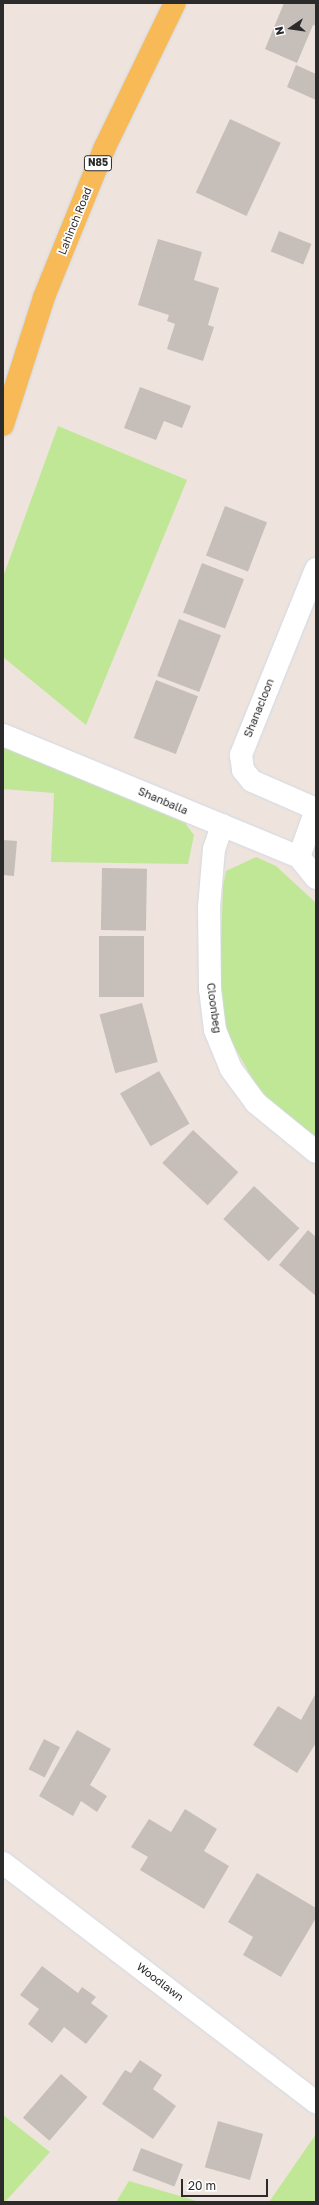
<!DOCTYPE html>
<html>
<head>
<meta charset="utf-8">
<style>
  body { margin:0 }
  #map { position:relative; width:319px; height:2205px; overflow:hidden; background:#eee4dd; font-family:"Golos Text",sans-serif }
  div>[style] { position:absolute }
  .green>* { inset:0; background:#bfe796 }
  .building>* { inset:0; background:#c6beb9; transform-origin:0 0 }
  .roads { filter:drop-shadow(0 0 1px #d2d8e5) drop-shadow(0 0 1px #d2d8e5) }
  .street>* { height:22px; margin:-11px; padding:0 11px; transform-origin:11px; border-radius:11px; background:#fff }
  .primary>* { height:22px; margin:-11px; padding:0 11px; transform-origin:11px; border-radius:11px; background:#f8ba57 }
  span { translate:-50% -50%; white-space:nowrap; text-align:center; line-height:1.15; -webkit-text-stroke:3.5px #fff; paint-order:stroke }
  .shield-label span { padding:1px 3px; background:#fff; border:1px solid; border-radius:3px; -webkit-text-stroke-width:0 }
  .shield-label { font-size:10px; color:#2b2b2b; font-weight:700 }
  .street-label { font-size:11px; color:#2b2b2b }
  .frame { position:absolute; inset:0; border:4px solid #2b2b2b; pointer-events:none }
  .north { position:absolute; left:271px; top:8px; width:40px; height:40px; -webkit-text-stroke:3px #fff; paint-order:stroke; rotate:257deg; font-size:11px; font-weight:700; line-height:16px; text-align:center; color:#2b2b2b }
  .north::after { content:''; display:block; margin:auto; width:14px; height:18px; background:#2b2b2b; clip-path:polygon(50% 0,100% 100%,50% 72%,0 100%) }
  .scale { position:absolute; left:181px; top:2179px; width:87px; height:18px; box-sizing:border-box; border:2px solid #2b2b2b; border-top:0; padding-left:5px; font-size:12px; line-height:14px; white-space:nowrap; color:#2b2b2b; -webkit-text-stroke:3px #fff; paint-order:stroke }
</style>
</head>
<body>
<div id="map">
  <div class="green">
    <div style="clip-path:polygon(58px 426px,187px 480px,86px 725px,3px 657px,3px 577px)"></div>
    <div style="clip-path:polygon(3px 747px,185px 823px,194px 835px,188px 864px,51px 862px,54px 793px,3px 789px)"></div>
    <div style="clip-path:polygon(256px 857px,276px 866px,316px 903px,316px 1137px,270px 1101px,256px 1085px,229px 1037px,219px 999px,223px 886px,226px 871px)"></div>
    <div style="clip-path:polygon(3px 2115px,50px 2152px,5px 2202px,3px 2202px)"></div>
    <div style="clip-path:polygon(316px 2134px,316px 2202px,269px 2202px)"></div>
    <div style="clip-path:polygon(129px 2181px,200px 2202px,116px 2202px)"></div>
  </div>
  <div class="building">
    <div style="clip-path:polygon(284px 3px,316px 3px,316px 26px,313px 25px,297px 63px,265px 49px)"></div>
    <div style="clip-path:polygon(296px 65px,316px 74px,316px 100px,287px 87px)"></div>
    <div style="left:230px;top:119px;width:56px;height:81px;rotate:25deg"></div>
    <div style="left:279px;top:231px;width:35px;height:22px;rotate:22deg"></div>
    <div style="clip-path:polygon(158px 239px,202px 252px,194px 280px,219px 288px,208px 325px,214px 327px,203px 361px,167px 349px,175px 324px,167px 321px,169px 315px,138px 305px)"></div>
    <div style="clip-path:polygon(140px 387px,191px 406px,182px 428px,164px 421px,156px 440px,124px 428px)"></div>
    <div style="left:225px;top:506px;width:45px;height:53px;rotate:21deg"></div>
    <div style="left:202px;top:563px;width:45px;height:53px;rotate:21deg"></div>
    <div style="left:179px;top:619px;width:45px;height:61px;rotate:21deg"></div>
    <div style="left:156px;top:680px;width:45px;height:62px;rotate:21deg"></div>
    <div style="clip-path:polygon(3px 840px,17px 841px,14px 876px,3px 875px)"></div>
    <div style="left:102px;top:868px;width:45px;height:62px;rotate:1deg"></div>
    <div style="left:99px;top:936px;width:45px;height:61px"></div>
    <div style="left:142px;top:1003px;width:61px;height:44px;rotate:75deg"></div>
    <div style="left:159px;top:1071px;width:61px;height:45px;rotate:60deg"></div>
    <div style="left:193px;top:1130px;width:62px;height:45px;rotate:43deg"></div>
    <div style="left:254px;top:1186px;width:62px;height:45px;rotate:43deg"></div>
    <div style="clip-path:polygon(308px 1230px,316px 1237px,316px 1296px,279px 1265px)"></div>
    <div style="clip-path:polygon(316px 1693px,316px 1743px,297px 1773px,253px 1745px,278px 1706px,301px 1720px)"></div>
    <div style="clip-path:polygon(77px 1730px,111px 1749px,90px 1785px,107px 1796px,97px 1812px,81px 1801px,73px 1816px,39px 1796px)"></div>
    <div style="left:44px;top:1739px;width:18px;height:34px;rotate:27deg"></div>
    <div style="clip-path:polygon(185px 1809px,217px 1829px,204px 1851px,229px 1866px,204px 1909px,140px 1870px,148px 1857px,131px 1847px,149px 1819px,171px 1832px)"></div>
    <div style="clip-path:polygon(257px 1873px,316px 1908px,316px 1918px,281px 1977px,243px 1955px,253px 1937px,228px 1922px)"></div>
    <div style="clip-path:polygon(42px 1966px,78px 1993px,82px 1987px,96px 1997px,91px 2003px,108px 2016px,86px 2044px,64px 2027px,52px 2043px,28px 2024px,39px 2009px,20px 1995px)"></div>
    <div style="clip-path:polygon(140px 2060px,162px 2075px,153px 2089px,176px 2106px,153px 2139px,102px 2104px,125px 2070px,131px 2073px)"></div>
    <div style="left:61px;top:2074px;width:35px;height:58px;rotate:41deg"></div>
    <div style="left:218px;top:2121px;width:47px;height:48px;rotate:16deg"></div>
    <div style="left:141px;top:2148px;width:45px;height:24px;rotate:21deg"></div>
  </div>
  <div class="roads">
    <div class="street">
      <div style="left:316px;top:569px;width:201px;rotate:112deg"></div>
      <div style="left:241px;top:755px;width:15px;rotate:82deg"></div>
      <div style="left:243px;top:770px;width:14px;rotate:51deg"></div>
      <div style="left:252px;top:781px;width:70px;rotate:23.6deg"></div>
      <div style="left:3px;top:735px;width:320px;rotate:22.4deg"></div>
      <div style="left:299px;top:857px;width:27px;rotate:51deg"></div>
      <div style="left:222px;top:825px;width:25px;rotate:108deg"></div>
      <div style="left:214px;top:849px;width:58px;rotate:94.9deg"></div>
      <div style="left:209px;top:907px;width:82px;rotate:89.3deg"></div>
      <div style="left:210px;top:989px;width:41px;rotate:83deg"></div>
      <div style="left:215px;top:1030px;width:42px;rotate:67.7deg"></div>
      <div style="left:231px;top:1069px;width:42px;rotate:53.7deg"></div>
      <div style="left:256px;top:1103px;width:77px;rotate:39.2deg"></div>
      <div style="left:299px;top:857px;width:50px;rotate:-70.1deg"></div>
      <div style="left:3px;top:1863px;width:394px;rotate:37.4deg"></div>
    </div>
    <div class="primary">
      <div style="left:3px;top:425px;width:134px;rotate:-72.2deg"></div>
      <div style="left:44px;top:297px;width:160px;rotate:-67.9deg"></div>
      <div style="left:104px;top:149px;width:162px;rotate:-64.1deg"></div>
    </div>
  </div>
  <div class="shield-label">
    <span style="left:98px;top:163px">N85</span>
  </div>
  <div class="street-label">
    <span style="left:75px;top:221px;rotate:-68deg">Lahinch Road</span>
    <span style="left:259px;top:708px;rotate:-68deg">Shanacloon</span>
    <span style="left:163px;top:801px;rotate:23deg">Shanballa</span>
    <span style="left:214px;top:1008px;rotate:82deg">Cloonbeg</span>
    <span style="left:160px;top:1982px;rotate:37deg">Woodlawn</span>
  </div>
  <div class="frame"></div>
  <div class="north">N</div>
  <div class="scale">20 m</div>
</div>
</body>
</html>
